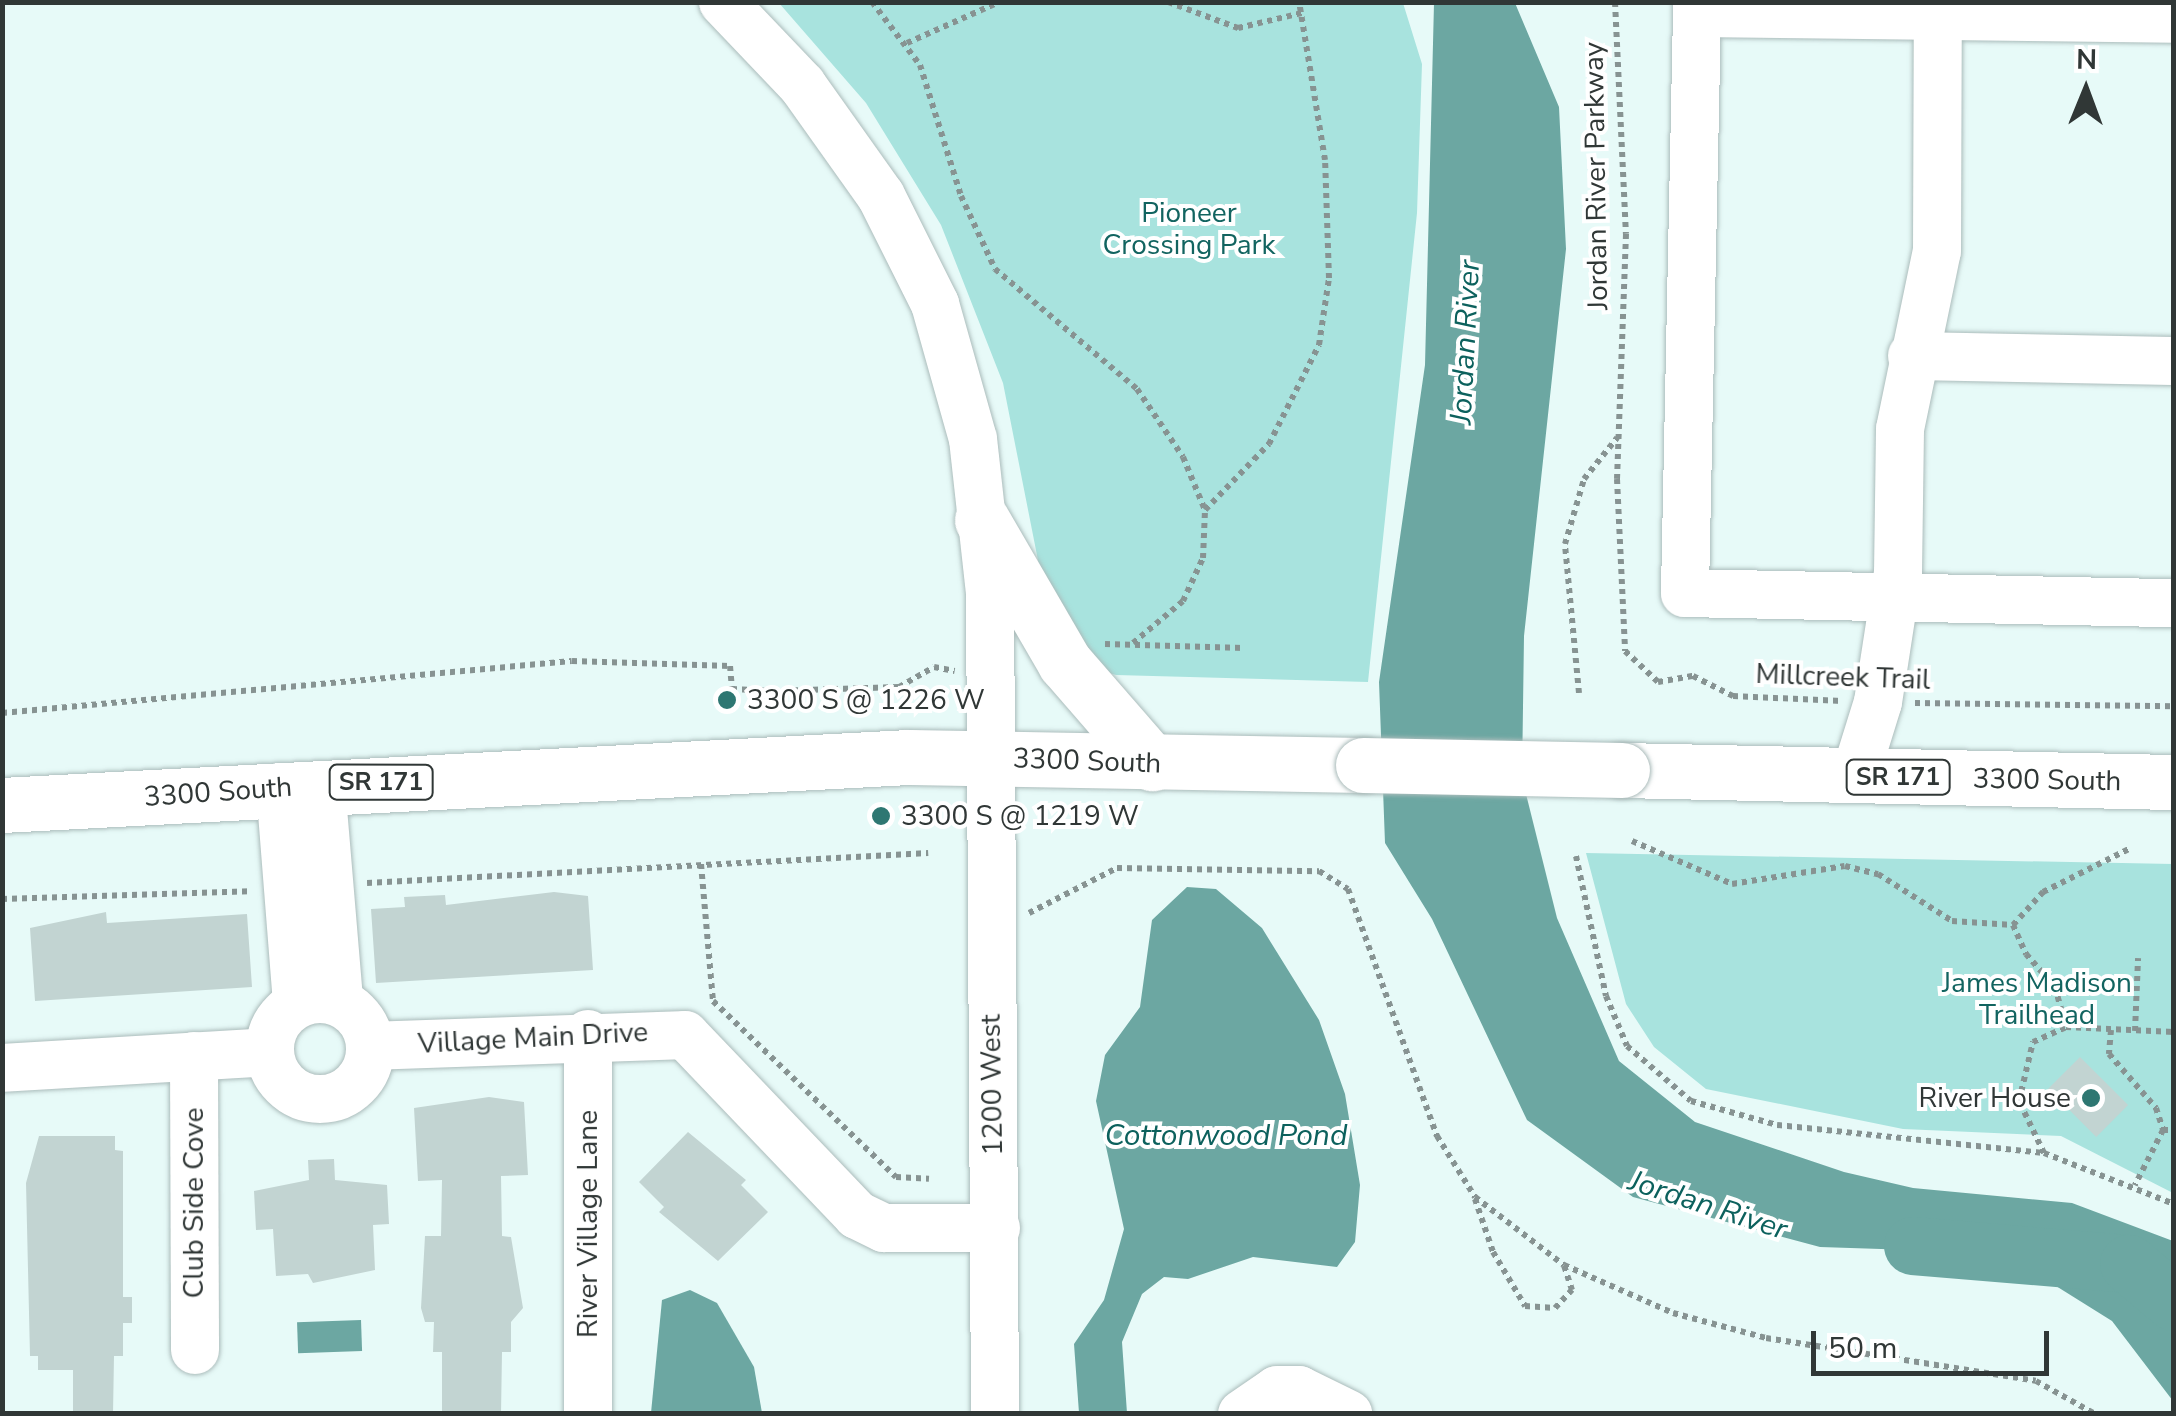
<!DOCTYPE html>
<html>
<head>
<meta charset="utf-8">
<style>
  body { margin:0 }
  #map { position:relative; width:2176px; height:1416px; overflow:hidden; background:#e7faf8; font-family:"Nunito Sans",sans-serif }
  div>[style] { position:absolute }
  .green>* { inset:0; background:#a8e3de }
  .water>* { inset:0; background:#6ca7a2; transform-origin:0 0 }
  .river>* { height:58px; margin:-29px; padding:0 29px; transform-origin:29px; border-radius:29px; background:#6ca7a2 }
  .building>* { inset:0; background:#c2d4d2; transform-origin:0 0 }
  .path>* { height:6px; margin-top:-3px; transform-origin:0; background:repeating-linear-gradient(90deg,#879392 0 5px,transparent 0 10px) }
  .roads { filter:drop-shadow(0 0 2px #abbcbb) drop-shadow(0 0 2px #abbcbb) }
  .minor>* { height:48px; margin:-24px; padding:0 24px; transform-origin:24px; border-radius:24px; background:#fff }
  .minor>.ring { margin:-24px; padding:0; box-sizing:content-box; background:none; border:48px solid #fff; border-radius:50% }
  .major>* { height:55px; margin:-27.5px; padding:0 27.5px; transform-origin:27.5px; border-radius:27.5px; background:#fff }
  .bridges { filter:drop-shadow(0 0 2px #abbcbb) drop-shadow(0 0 2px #abbcbb) }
  .major-bridge>* { height:55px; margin:-27.5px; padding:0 27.5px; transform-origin:27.5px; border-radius:27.5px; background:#fff }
  .dots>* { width:28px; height:28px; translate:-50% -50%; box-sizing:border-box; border:5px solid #fff; border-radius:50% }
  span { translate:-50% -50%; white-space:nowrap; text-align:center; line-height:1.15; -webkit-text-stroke:8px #fff; paint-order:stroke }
  .shield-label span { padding:2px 8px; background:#fff; border:2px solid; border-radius:8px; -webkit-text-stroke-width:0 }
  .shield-label { font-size:25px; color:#303736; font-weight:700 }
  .street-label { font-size:28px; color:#303736 }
  .park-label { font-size:28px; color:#126460 }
  .poi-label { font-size:28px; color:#303736 }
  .left { translate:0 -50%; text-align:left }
  .right { translate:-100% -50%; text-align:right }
  .water-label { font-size:30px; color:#0c615d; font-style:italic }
  .frame { position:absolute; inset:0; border:5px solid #303736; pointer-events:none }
  .north { position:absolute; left:2036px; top:40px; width:100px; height:100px; -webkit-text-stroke:8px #fff; paint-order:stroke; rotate:1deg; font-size:28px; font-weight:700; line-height:40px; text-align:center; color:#303736 }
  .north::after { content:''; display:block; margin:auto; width:35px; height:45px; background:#303736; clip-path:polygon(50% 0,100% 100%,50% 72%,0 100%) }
  .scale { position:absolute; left:1811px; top:1331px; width:238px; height:45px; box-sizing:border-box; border:5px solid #303736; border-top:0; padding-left:12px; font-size:30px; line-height:35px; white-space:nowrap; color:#303736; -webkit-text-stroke:8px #fff; paint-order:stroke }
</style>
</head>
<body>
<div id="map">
  <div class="green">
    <div style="clip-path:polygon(779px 3px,1403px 3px,1422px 64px,1417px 213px,1368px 682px,1116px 675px,1087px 666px,1048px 611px,1003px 383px,941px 225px,866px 103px)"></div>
    <div style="clip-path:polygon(1586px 853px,2173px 864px,2173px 1193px,2061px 1136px,1903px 1129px,1706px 1089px,1654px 1047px,1626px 1004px)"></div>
  </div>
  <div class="water">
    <div style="clip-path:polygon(1434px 3px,1515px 3px,1559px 107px,1566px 249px,1524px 636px,1522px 778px,1557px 918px,1619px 1061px,1695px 1122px,1844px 1172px,1913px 1188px,2072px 1203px,2173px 1241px,2173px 1401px,2112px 1321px,2003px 1253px,1820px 1247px,1633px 1197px,1527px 1120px,1432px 919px,1385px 843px,1379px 682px,1425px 365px)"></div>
    <div style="clip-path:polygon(1187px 887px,1216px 889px,1262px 928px,1319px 1020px,1345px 1094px,1360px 1185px,1355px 1242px,1337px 1267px,1253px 1257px,1188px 1279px,1164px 1277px,1142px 1294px,1122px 1342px,1127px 1413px,1079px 1413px,1074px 1344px,1104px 1300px,1124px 1229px,1096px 1101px,1105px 1055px,1140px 1007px,1152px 920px)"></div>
    <div style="clip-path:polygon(690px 1290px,717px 1303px,754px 1367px,762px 1413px,651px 1413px,662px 1300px)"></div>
    <div style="left:361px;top:1320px;width:31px;height:64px;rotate:88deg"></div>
  </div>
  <div class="river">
    <div style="left:1913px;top:1246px;width:217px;rotate:4.8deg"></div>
    <div style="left:2129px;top:1264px;width:59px;rotate:40.2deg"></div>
  </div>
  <div class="building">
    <div style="clip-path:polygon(554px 892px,588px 896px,593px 970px,376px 983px,371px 909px,405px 907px,404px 897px,445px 895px,446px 905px)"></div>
    <div style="clip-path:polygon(106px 912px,107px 923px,247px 914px,252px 987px,35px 1001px,30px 928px)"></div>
    <div style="left:2080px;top:1057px;width:68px;height:45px;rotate:45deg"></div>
    <div style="clip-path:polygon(489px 1097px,524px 1102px,528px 1175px,501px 1176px,502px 1236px,511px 1237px,523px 1308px,511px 1322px,511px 1352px,502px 1352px,501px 1414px,442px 1414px,442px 1352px,433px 1352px,434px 1322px,425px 1322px,421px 1308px,425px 1236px,441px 1236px,442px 1180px,418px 1181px,414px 1108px)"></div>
    <div style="clip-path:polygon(688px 1132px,746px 1180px,741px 1185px,768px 1212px,718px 1261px,659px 1212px,664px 1207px,639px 1182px)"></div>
    <div style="clip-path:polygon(39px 1136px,115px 1136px,115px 1150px,123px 1151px,123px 1297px,132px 1297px,132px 1323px,123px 1323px,123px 1356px,114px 1356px,113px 1414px,73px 1414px,73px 1370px,38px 1370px,38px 1356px,30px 1356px,26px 1183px)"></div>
    <div style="clip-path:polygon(334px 1159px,335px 1180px,387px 1185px,389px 1224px,373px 1225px,375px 1270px,313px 1283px,308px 1274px,276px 1276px,273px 1229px,256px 1230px,254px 1191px,309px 1180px,308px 1160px)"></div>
  </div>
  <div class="path">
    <div style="left:872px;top:2px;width:79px;rotate:52.7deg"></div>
    <div style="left:920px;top:65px;width:137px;rotate:72.6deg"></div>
    <div style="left:961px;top:196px;width:81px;rotate:65deg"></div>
    <div style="left:995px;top:269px;width:186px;rotate:40.2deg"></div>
    <div style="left:1137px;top:389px;width:82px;rotate:55.9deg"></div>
    <div style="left:1183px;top:457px;width:57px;rotate:67.5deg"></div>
    <div style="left:1168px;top:2px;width:75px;rotate:20.4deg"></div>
    <div style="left:1238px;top:28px;width:66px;rotate:-13.2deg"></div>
    <div style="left:1615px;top:2px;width:232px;rotate:87.3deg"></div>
    <div style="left:1626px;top:234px;width:245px;rotate:92.1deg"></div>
    <div style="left:1617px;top:479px;width:172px;rotate:87.3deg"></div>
    <div style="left:1625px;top:651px;width:45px;rotate:43.2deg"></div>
    <div style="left:1658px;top:682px;width:36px;rotate:-10deg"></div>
    <div style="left:1693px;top:676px;width:45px;rotate:26.6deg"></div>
    <div style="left:1733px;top:696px;width:109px;rotate:2.6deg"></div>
    <div style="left:907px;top:43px;width:101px;rotate:-24deg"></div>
    <div style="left:1133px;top:643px;width:65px;rotate:-40deg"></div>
    <div style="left:1183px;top:601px;width:47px;rotate:-65.1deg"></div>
    <div style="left:1203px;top:558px;width:48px;rotate:-87.6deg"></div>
    <div style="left:1205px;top:510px;width:92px;rotate:-45.9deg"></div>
    <div style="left:1269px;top:444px;width:111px;rotate:-63.2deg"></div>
    <div style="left:1319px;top:345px;width:68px;rotate:-81.5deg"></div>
    <div style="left:1329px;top:278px;width:118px;rotate:-91.9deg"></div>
    <div style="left:1325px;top:160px;width:160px;rotate:-99.3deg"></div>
    <div style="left:1105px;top:644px;width:139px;rotate:1.6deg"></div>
    <div style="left:1579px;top:693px;width:150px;rotate:-95.4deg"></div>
    <div style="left:1565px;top:544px;width:68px;rotate:-73.7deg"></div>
    <div style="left:1584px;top:479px;width:53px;rotate:-51.2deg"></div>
    <div style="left:1915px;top:703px;width:259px;rotate:0.7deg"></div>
    <div style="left:2px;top:713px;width:572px;rotate:-5.21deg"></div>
    <div style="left:572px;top:661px;width:158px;rotate:1.8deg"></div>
    <div style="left:730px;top:666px;width:23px;rotate:85deg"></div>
    <div style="left:732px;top:689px;width:41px;rotate:2.8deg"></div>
    <div style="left:773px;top:691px;width:126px;rotate:-1.8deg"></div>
    <div style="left:899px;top:687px;width:40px;rotate:-29.7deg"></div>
    <div style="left:934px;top:667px;width:21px;rotate:11deg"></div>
    <div style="left:1632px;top:841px;width:109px;rotate:23.3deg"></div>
    <div style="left:1732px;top:884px;width:114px;rotate:-9.1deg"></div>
    <div style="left:1845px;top:866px;width:34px;rotate:14deg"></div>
    <div style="left:1878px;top:874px;width:88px;rotate:32.4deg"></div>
    <div style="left:1952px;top:921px;width:61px;rotate:3.8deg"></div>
    <div style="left:2013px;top:925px;width:32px;rotate:66deg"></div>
    <div style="left:2026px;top:954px;width:44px;rotate:48.7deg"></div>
    <div style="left:2055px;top:987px;width:41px;rotate:74.6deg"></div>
    <div style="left:1576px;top:856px;width:143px;rotate:77.9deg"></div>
    <div style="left:1606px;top:996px;width:54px;rotate:67.2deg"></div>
    <div style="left:1627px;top:1046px;width:84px;rotate:40.7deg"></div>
    <div style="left:1691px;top:1101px;width:89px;rotate:15.6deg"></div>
    <div style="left:1777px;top:1125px;width:268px;rotate:6deg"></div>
    <div style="left:2044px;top:1153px;width:140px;rotate:21.4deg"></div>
    <div style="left:701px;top:864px;width:138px;rotate:85deg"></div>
    <div style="left:713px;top:1001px;width:254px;rotate:43.9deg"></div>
    <div style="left:896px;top:1177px;width:33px;rotate:3deg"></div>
    <div style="left:367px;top:883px;width:562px;rotate:-3.06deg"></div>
    <div style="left:2px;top:899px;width:248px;rotate:-1.8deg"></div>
    <div style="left:1029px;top:913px;width:99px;rotate:-27.1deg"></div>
    <div style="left:1117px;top:868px;width:202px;rotate:0.9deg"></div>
    <div style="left:1319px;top:871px;width:34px;rotate:32deg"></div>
    <div style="left:1348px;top:889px;width:263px;rotate:70.2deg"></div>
    <div style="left:1437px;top:1136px;width:72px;rotate:58.1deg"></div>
    <div style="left:1475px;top:1197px;width:112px;rotate:37.4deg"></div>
    <div style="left:1564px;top:1265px;width:119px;rotate:23.8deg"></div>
    <div style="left:1673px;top:1313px;width:96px;rotate:15deg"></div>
    <div style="left:1766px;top:1338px;width:273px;rotate:9deg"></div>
    <div style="left:2036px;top:1381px;width:68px;rotate:29.2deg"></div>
    <div style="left:2013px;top:925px;width:45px;rotate:-47.7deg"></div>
    <div style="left:2043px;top:892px;width:96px;rotate:-26.6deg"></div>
    <div style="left:2111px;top:1030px;width:24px;rotate:95deg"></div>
    <div style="left:2109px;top:1054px;width:72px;rotate:49deg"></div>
    <div style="left:2156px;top:1108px;width:23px;rotate:72deg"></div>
    <div style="left:2163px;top:1130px;width:62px;rotate:117deg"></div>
    <div style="left:2135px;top:1031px;width:73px;rotate:-87.6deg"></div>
    <div style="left:2163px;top:1130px;width:11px"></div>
    <div style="left:2044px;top:1153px;width:58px;rotate:-115.7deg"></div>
    <div style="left:2019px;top:1101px;width:61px;rotate:-76.7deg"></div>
    <div style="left:2033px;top:1042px;width:36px;rotate:-24deg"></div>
    <div style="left:2066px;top:1027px;width:108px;rotate:2.7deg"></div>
    <div style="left:1475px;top:1199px;width:56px;rotate:71.2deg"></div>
    <div style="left:1493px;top:1252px;width:63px;rotate:59.3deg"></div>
    <div style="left:1525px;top:1306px;width:30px;rotate:4deg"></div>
    <div style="left:1555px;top:1308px;width:25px;rotate:-47deg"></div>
    <div style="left:1572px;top:1290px;width:26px;rotate:-108deg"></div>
  </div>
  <div class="roads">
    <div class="minor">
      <div style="left:723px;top:2px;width:115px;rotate:46.4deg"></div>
      <div style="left:802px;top:85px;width:136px;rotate:54.6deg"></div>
      <div style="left:881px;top:196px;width:121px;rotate:63.4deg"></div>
      <div style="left:935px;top:304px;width:140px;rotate:74.3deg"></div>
      <div style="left:973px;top:439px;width:154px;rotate:83.7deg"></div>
      <div style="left:990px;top:592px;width:822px;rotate:89.65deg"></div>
      <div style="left:1697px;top:2px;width:11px;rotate:90deg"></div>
      <div style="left:1697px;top:13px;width:477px;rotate:0.7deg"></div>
      <div style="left:1697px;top:13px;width:580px;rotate:91.19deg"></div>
      <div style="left:1685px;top:593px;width:489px;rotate:1.2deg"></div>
      <div style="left:1912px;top:356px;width:262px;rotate:1.1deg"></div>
      <div style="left:1855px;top:776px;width:77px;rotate:-72.7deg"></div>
      <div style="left:1878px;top:702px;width:131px;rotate:-81.2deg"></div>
      <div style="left:1898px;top:573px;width:144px;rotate:-89.2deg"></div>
      <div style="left:1900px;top:429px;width:182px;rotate:-78.3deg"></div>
      <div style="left:1937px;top:251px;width:249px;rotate:-89.8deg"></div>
      <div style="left:321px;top:785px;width:217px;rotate:85.2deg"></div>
      <div style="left:280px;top:787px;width:217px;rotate:85.5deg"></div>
      <div class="ring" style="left:270px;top:999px;width:52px;height:52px"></div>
      <div style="left:371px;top:1046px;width:314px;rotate:-2deg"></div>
      <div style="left:685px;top:1035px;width:249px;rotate:46.3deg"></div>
      <div style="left:857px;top:1215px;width:30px;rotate:26deg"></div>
      <div style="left:884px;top:1228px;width:112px"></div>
      <div style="left:194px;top:1056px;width:294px;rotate:89.8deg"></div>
      <div style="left:2px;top:1068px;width:267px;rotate:-3.4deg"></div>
      <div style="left:588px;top:1414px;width:380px;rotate:-90deg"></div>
      <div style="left:1242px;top:1414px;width:42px;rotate:-34.4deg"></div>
      <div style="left:1277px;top:1390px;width:22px"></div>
      <div style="left:1299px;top:1390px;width:55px;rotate:26.1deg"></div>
    </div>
    <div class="major">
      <div style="left:982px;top:520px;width:165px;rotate:59.9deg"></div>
      <div style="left:1065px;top:663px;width:133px;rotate:49deg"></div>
      <div style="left:1622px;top:770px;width:552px;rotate:1.25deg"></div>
      <div style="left:2px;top:805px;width:908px;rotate:-3.03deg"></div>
      <div style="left:909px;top:757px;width:454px;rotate:1deg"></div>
    </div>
  </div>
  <div class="bridges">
    <div class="major-bridge">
      <div style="left:1363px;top:765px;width:259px;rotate:1.1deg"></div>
    </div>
  </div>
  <div class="dots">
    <div style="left:727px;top:700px;background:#2e7772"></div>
    <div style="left:881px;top:816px;background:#2e7772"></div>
    <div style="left:2091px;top:1098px;background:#2e7772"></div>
  </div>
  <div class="shield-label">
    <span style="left:1898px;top:777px">SR 171</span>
    <span style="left:381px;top:782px">SR 171</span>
  </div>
  <div class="street-label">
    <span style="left:1596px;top:176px;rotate:-91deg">Jordan River Parkway</span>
    <span style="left:1843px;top:677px;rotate:2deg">Millcreek Trail</span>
    <span style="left:1087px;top:761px;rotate:2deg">3300 South</span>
    <span style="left:2047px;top:780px;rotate:1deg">3300 South</span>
    <span style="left:218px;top:792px;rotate:-4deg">3300 South</span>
    <span style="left:533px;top:1038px;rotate:-3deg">Village Main Drive</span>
    <span style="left:992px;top:1085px;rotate:-91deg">1200 West</span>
    <span style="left:194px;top:1203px;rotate:-90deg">Club Side Cove</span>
    <span style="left:588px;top:1224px;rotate:-90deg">River Village Lane</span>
  </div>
  <div class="park-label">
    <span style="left:1189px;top:229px">Pioneer<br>Crossing Park</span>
    <span style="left:2037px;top:999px">James Madison<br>Trailhead</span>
  </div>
  <div class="poi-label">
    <span class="left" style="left:747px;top:700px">3300 S @ 1226 W</span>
    <span class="left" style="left:901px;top:816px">3300 S @ 1219 W</span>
    <span class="right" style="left:2071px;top:1098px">River House</span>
  </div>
  <div class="water-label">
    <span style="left:1466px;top:342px;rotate:-87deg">Jordan River</span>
    <span style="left:1226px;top:1136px">Cottonwood Pond</span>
    <span style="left:1708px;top:1206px;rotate:18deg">Jordan River</span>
  </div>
  <div class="frame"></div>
  <div class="north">N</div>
  <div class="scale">50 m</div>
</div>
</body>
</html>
